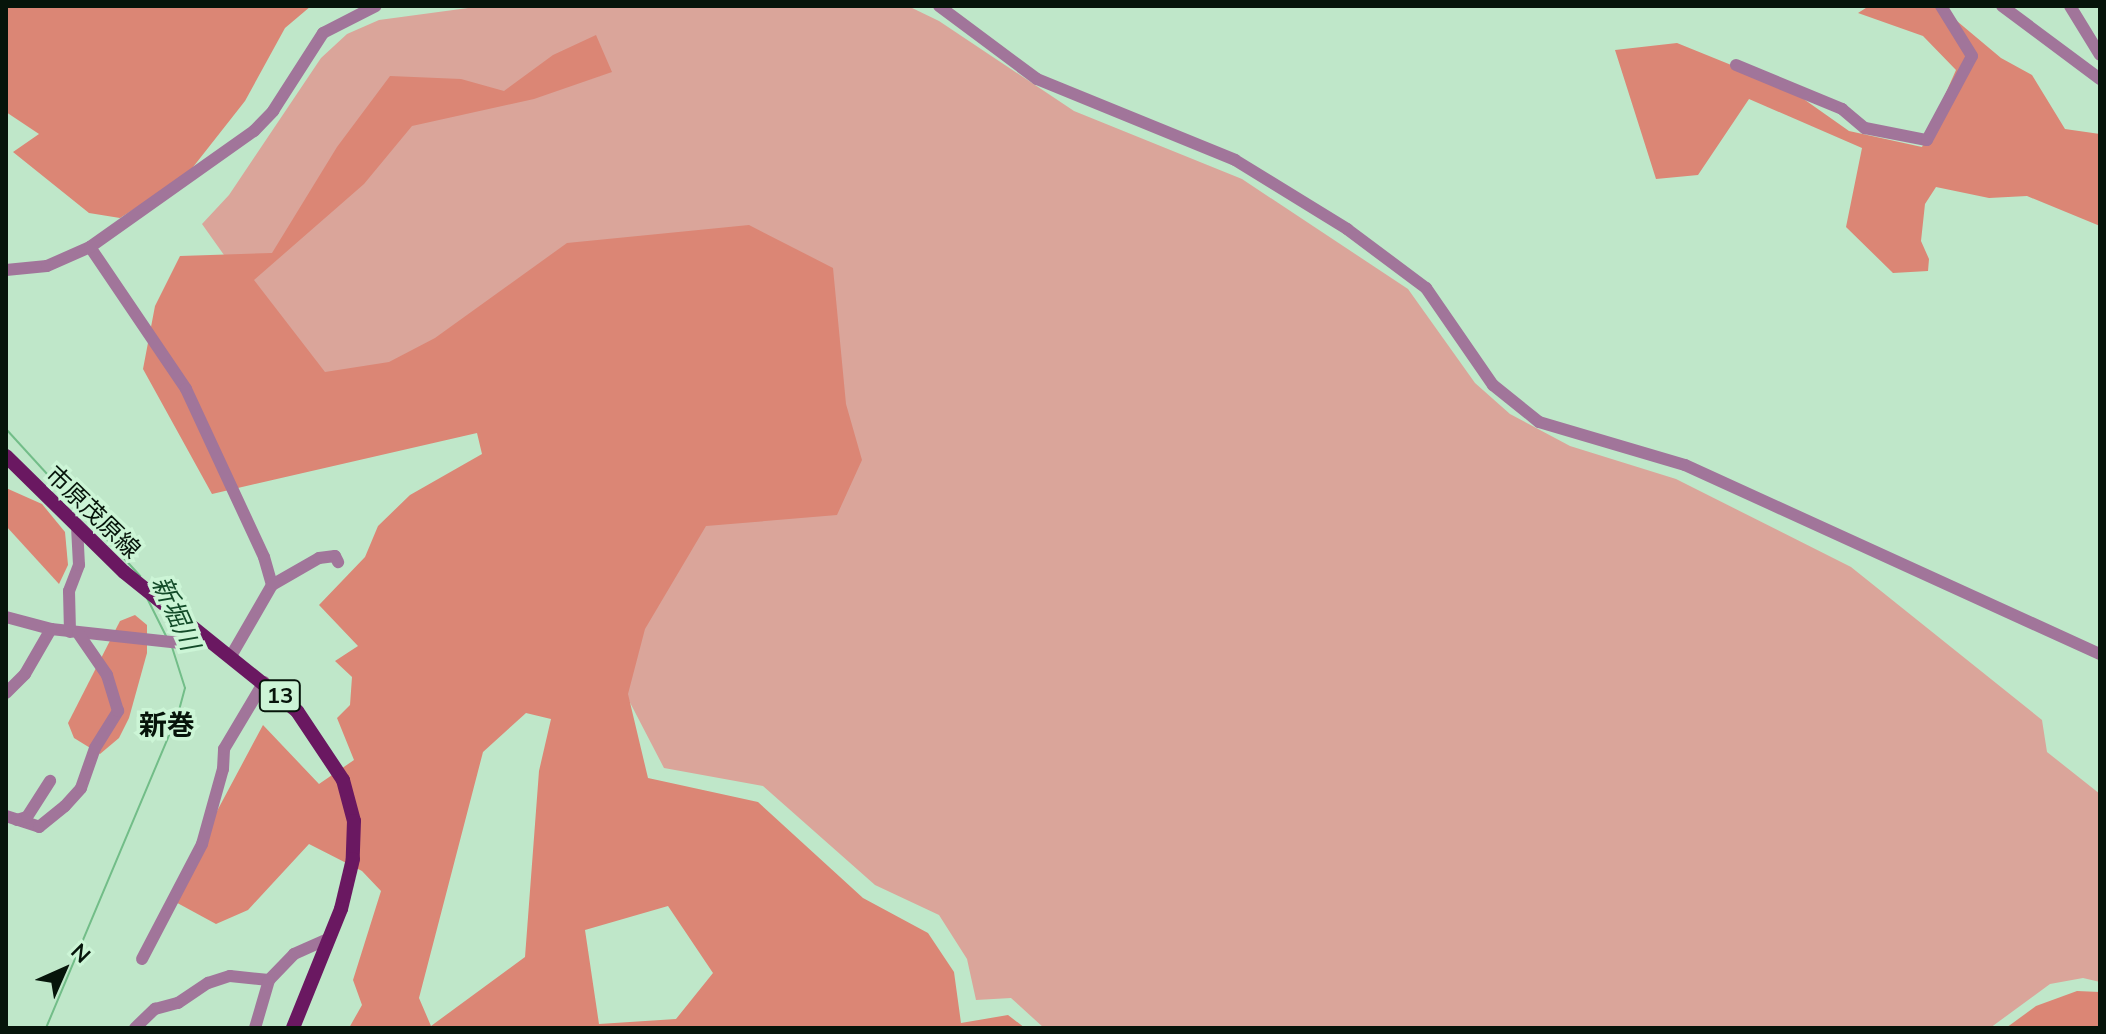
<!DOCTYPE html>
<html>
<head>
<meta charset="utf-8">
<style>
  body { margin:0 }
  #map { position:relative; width:2106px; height:1034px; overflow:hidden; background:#bfe7c9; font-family:Mulish,"Noto Sans JP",sans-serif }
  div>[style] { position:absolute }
  .green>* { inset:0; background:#daa59a }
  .forest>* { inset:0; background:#db8675 }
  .stream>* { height:2px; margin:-1px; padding:0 1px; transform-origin:1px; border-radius:1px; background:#72bd88 }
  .minor>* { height:12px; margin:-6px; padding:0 6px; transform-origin:6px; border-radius:6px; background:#a1759a }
  .major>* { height:14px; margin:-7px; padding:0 7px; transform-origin:7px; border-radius:7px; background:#6a1861 }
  span { translate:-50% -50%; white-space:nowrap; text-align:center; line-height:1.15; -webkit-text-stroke:7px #ccf5d6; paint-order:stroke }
  .shield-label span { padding:2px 6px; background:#ccf5d6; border:2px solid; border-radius:6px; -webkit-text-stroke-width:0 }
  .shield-label { font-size:22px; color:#06140a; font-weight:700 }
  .street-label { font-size:24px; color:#06140a }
  .water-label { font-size:26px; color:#134b29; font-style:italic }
  .quarter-label { font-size:28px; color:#06140a; font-weight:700 }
  .frame { position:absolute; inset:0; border:8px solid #06140a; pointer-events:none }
  .north { position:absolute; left:24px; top:930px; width:80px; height:80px; -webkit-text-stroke:6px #ccf5d6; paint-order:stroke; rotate:45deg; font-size:22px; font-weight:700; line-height:32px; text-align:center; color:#06140a }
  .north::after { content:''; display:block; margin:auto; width:28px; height:36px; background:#06140a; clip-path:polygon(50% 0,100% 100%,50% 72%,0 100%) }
</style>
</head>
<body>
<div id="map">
  <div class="green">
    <div style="clip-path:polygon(483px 6px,908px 6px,939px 21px,1074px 111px,1242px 179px,1408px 289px,1475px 383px,1510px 414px,1570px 446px,1676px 479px,1851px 567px,2042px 720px,2047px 752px,2100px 794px,2100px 982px,2083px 978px,2050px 984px,1990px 1028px,1044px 1028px,1011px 998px,976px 1000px,967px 959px,939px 915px,875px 885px,763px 786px,664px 768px,517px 485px,468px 373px,339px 417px,202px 224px,229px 195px,321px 58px,347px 34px,379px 20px)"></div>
  </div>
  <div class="forest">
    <div style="clip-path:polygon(6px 6px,311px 6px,285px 28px,245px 101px,186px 176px,120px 218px,89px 213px,13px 152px,39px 134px,6px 112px)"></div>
    <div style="clip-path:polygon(1869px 6px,1939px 6px,2001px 58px,2032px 75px,2065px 129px,2100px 134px,2100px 226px,2027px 196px,1989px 198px,1936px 187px,1925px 204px,1921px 241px,1929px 259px,1928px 271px,1893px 273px,1846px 227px,1862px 148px,1749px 99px,1698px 175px,1656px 179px,1615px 50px,1677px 43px,1788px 88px,1849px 131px,1922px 147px,1956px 70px,1923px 36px,1858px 13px)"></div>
    <div style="clip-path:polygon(evenodd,596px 35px,612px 72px,534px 99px,412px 126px,364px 184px,254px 280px,325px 372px,389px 362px,435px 338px,567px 243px,749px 225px,833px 268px,846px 404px,862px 460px,837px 515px,706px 526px,645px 629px,628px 694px,648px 778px,758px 802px,863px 898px,928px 933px,954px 972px,961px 1023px,1008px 1015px,1025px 1028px,349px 1028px,362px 1005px,353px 980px,381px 891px,362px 871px,309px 844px,248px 910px,216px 924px,170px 899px,263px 725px,319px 784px,354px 760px,337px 718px,350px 705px,352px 677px,335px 661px,358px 646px,319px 605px,365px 557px,378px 526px,410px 495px,482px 454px,477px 433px,212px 494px,143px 369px,155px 306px,180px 256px,272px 253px,337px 147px,390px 76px,461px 79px,504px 91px,553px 55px,596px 35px,526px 713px,551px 719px,539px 771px,525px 957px,431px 1026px,419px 998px,483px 752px,526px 713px,596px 35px,668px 906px,713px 973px,676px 1019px,599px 1024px,585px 930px,668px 906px)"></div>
    <div style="clip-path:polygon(6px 488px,42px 504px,65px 532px,68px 565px,59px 584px,6px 526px)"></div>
    <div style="clip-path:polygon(135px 615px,147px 625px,147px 653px,129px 718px,119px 738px,100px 754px,74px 738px,68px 723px,120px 621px)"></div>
    <div style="clip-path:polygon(2077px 991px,2100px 992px,2100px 1028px,2006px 1028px,2036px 1006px)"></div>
  </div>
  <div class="stream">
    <div style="left:6px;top:429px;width:199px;rotate:47.6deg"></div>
    <div style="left:147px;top:598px;width:45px;rotate:63.4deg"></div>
    <div style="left:46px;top:1028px;width:341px;rotate:-67.2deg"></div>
    <div style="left:178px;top:714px;width:27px;rotate:-75deg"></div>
    <div style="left:185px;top:688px;width:43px;rotate:-107.6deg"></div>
  </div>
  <div class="minor">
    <div style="left:939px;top:6px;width:122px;rotate:36.7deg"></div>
    <div style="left:1037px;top:79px;width:214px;rotate:22.2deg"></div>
    <div style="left:1235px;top:160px;width:132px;rotate:31.6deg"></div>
    <div style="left:1347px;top:229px;width:99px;rotate:36.8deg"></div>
    <div style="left:1426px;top:288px;width:118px;rotate:55.4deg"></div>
    <div style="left:1493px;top:385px;width:59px;rotate:38.8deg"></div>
    <div style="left:1539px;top:422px;width:152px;rotate:16.4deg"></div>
    <div style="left:1685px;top:465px;width:456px;rotate:24.5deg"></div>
    <div style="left:2002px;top:6px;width:122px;rotate:36.7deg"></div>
    <div style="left:2070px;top:6px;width:57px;rotate:58.5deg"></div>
    <div style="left:1736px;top:65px;width:115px;rotate:22.5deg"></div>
    <div style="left:1842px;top:109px;width:30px;rotate:40deg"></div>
    <div style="left:1865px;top:128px;width:63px;rotate:11deg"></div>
    <div style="left:1927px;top:140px;width:95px;rotate:-61.8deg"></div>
    <div style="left:1972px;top:56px;width:59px;rotate:-121.8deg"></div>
    <div style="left:90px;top:247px;width:171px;rotate:55.9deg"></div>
    <div style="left:186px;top:389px;width:185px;rotate:65.1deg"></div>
    <div style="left:264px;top:557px;width:29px;rotate:74deg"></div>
    <div style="left:6px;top:270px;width:41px;rotate:-5.6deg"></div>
    <div style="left:47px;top:266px;width:47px;rotate:-23.8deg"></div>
    <div style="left:90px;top:247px;width:201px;rotate:-35.3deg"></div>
    <div style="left:254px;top:131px;width:28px;rotate:-46deg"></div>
    <div style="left:273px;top:111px;width:93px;rotate:-57.3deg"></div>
    <div style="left:323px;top:33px;width:59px;rotate:-27deg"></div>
    <div style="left:6px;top:617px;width:47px;rotate:14.9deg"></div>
    <div style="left:51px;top:629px;width:130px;rotate:6.2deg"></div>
    <div style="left:180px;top:643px;width:21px;rotate:-25deg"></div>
    <div style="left:70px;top:632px;width:41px;rotate:-91.4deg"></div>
    <div style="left:69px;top:591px;width:28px;rotate:-69deg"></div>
    <div style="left:79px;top:565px;width:34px;rotate:-93deg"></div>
    <div style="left:231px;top:656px;width:82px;rotate:-60deg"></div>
    <div style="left:272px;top:585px;width:54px;rotate:-29.9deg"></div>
    <div style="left:319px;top:558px;width:16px;rotate:-7deg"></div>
    <div style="left:335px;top:556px;width:7px;rotate:63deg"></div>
    <div style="left:6px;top:693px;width:27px;rotate:-45deg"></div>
    <div style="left:25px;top:674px;width:52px;rotate:-60deg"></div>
    <div style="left:6px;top:816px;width:35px;rotate:18deg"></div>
    <div style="left:39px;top:827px;width:33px;rotate:-39deg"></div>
    <div style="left:65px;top:806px;width:24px;rotate:-48deg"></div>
    <div style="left:81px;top:788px;width:42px;rotate:-70.7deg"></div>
    <div style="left:95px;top:748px;width:44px;rotate:-58.1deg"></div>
    <div style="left:118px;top:711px;width:38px;rotate:-107deg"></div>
    <div style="left:107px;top:675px;width:51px;rotate:-124.6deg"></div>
    <div style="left:17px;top:820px;width:10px;rotate:-17deg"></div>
    <div style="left:27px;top:817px;width:43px;rotate:-57.4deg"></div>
    <div style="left:142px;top:959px;width:130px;rotate:-62.4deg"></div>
    <div style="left:202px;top:844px;width:78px;rotate:-74.4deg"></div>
    <div style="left:223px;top:769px;width:20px;rotate:-87deg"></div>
    <div style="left:224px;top:749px;width:78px;rotate:-59.2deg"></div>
    <div style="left:135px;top:1028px;width:28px;rotate:-44deg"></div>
    <div style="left:155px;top:1009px;width:24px;rotate:-15deg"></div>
    <div style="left:178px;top:1003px;width:36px;rotate:-34deg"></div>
    <div style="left:208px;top:983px;width:23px;rotate:-18deg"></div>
    <div style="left:230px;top:976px;width:39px;rotate:6deg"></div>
    <div style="left:269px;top:980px;width:36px;rotate:-46deg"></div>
    <div style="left:294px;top:954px;width:39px;rotate:-24deg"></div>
    <div style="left:255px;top:1028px;width:50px;rotate:-73.7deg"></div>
  </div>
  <div class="major">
    <div style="left:6px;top:456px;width:165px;rotate:44.5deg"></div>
    <div style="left:124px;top:572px;width:222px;rotate:38.8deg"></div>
    <div style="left:297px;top:711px;width:83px;rotate:56.3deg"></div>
    <div style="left:343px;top:780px;width:42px;rotate:75deg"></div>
    <div style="left:354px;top:821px;width:38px;rotate:92deg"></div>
    <div style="left:353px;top:859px;width:51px;rotate:103.5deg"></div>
    <div style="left:341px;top:909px;width:128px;rotate:112deg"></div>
  </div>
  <div class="shield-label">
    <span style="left:280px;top:696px">13</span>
  </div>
  <div class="street-label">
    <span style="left:93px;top:512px;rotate:44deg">市原茂原線</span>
  </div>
  <div class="water-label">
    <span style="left:176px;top:613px;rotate:66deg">新堀川</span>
  </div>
  <div class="quarter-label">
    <span style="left:167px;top:725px">新巻</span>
  </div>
  <div class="frame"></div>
  <div class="north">N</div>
</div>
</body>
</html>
